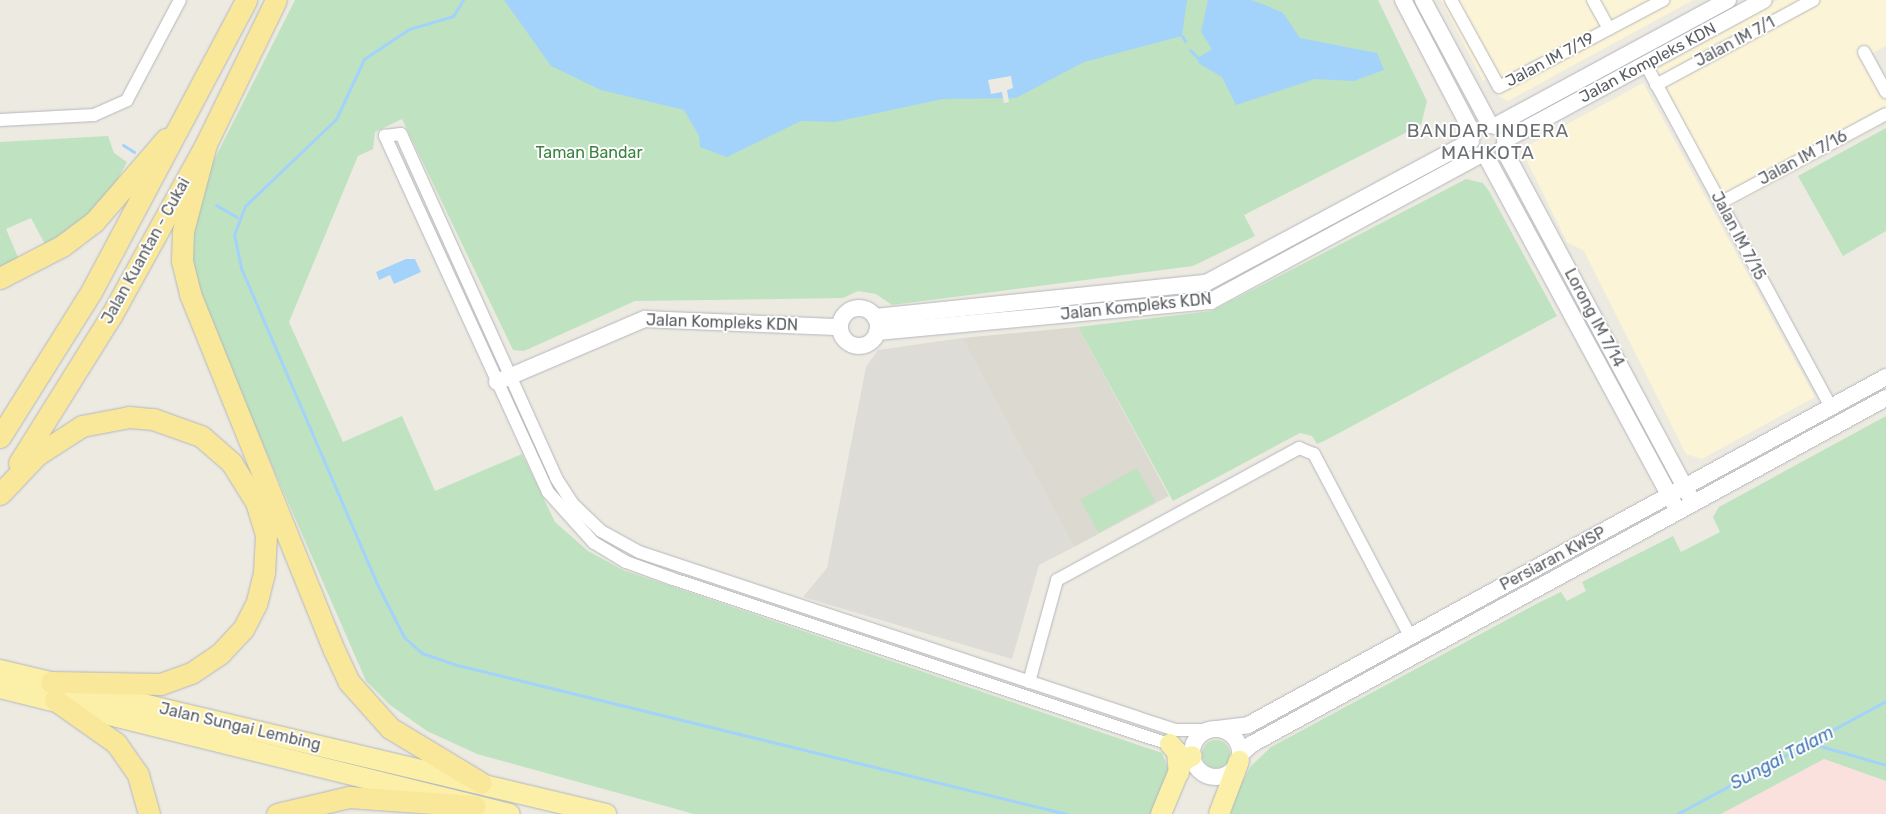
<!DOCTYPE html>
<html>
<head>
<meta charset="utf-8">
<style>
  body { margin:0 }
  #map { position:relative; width:1886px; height:814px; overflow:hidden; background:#edeae2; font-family:Rubik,sans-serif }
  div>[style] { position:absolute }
  .commercial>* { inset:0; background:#fcf4d7 }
  .industrial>* { inset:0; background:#dedcd6 }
  .education>* { inset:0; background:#dcd9d0 }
  .medical>* { inset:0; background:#fae1de }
  .green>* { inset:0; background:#bfe3c0; transform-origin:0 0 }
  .round { border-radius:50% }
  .water>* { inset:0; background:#a3d3fb }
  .pier>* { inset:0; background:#edeae2 }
  .stream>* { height:3px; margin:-1.5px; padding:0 1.5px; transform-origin:1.5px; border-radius:1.5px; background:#a3d3fb }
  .roads { filter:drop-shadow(0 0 1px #b4b7bc) drop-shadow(0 0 1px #b4b7bc) }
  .minor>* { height:12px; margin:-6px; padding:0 6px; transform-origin:6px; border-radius:6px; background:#fff }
  .tertiary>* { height:16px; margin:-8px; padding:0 8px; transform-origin:8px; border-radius:8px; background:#fff }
  .tertiary>.ring { margin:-8px; padding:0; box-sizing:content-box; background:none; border:16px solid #fff; border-radius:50% }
  .primary>* { height:20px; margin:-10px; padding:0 10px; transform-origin:10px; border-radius:10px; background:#fcf0a8 }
  .trunk>* { height:21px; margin:-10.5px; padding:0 10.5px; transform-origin:10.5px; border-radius:10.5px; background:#fae89a }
  span { translate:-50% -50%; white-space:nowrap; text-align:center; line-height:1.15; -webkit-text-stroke:4px #fff; paint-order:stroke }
  .street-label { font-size:16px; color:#5a5e62 }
  .park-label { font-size:16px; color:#38833d }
  .water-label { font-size:18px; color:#4479b5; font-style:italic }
  .quarter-label { font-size:19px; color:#6b6f74; letter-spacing:1px }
</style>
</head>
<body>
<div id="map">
  <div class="commercial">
    <div style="clip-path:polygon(1441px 0,1693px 0,1508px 101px,1499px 96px,1488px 78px,1483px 81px)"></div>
    <div style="clip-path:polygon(1778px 0,1886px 0,1886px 46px,1871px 54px,1886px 82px,1886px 122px,1730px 207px,1653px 68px)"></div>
    <div style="clip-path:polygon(1643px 83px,1815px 397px,1702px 459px,1686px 454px,1584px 251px,1567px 242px,1523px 153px,1527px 146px)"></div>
  </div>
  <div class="industrial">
    <div style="clip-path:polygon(962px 338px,1074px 547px,1039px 565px,1012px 659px,803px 597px,827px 568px,866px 367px,878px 350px)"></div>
  </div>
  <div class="education">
    <div style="clip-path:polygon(1078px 327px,1169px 496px,1074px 547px,962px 338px)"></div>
  </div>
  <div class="medical">
    <div style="clip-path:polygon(1824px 759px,1886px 781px,1886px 814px,1721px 814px)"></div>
  </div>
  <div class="green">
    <div style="clip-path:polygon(295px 0,1378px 0,1427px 101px,1421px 125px,1244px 215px,1255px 236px,1193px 266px,892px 305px,876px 294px,858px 291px,843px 298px,635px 301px,524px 351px,513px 350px,402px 119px,375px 132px,373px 149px,358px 156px,289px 322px,343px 442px,402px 416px,435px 491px,522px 454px,555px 522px,588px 551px,623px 570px,1162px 753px,1170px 773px,1153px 814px,694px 814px,477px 754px,427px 731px,390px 705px,366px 681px,207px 316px,193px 272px,191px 236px,211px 166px)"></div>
    <div style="clip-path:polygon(1886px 128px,1886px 231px,1843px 256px,1798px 176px)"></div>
    <div style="clip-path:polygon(108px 136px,114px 153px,127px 162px,111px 191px,89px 218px,47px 248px,31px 218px,6px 229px,20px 262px,0 270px,0 142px)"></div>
    <div style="clip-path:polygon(1466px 179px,1483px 183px,1489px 191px,1557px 316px,1326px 440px,1317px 444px,1312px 436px,1300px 433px,1173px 501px,1078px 327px,1212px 311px)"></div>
    <div style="clip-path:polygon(1886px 416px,1886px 781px,1824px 759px,1721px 814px,1224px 814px,1251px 766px,1271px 747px,1540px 602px,1561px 592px,1567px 601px,1586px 591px,1582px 582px,1673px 536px,1681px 552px,1720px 532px,1713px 517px,1719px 507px)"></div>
    <div style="left:1137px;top:468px;width:38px;height:65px;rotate:61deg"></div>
    <div class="round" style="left:1202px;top:740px;width:28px;height:28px"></div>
  </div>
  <div class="water">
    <div style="clip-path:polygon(504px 0,1187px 0,1182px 36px,1084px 62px,1016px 98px,943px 99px,835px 122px,801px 121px,727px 157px,700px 147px,699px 136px,684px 110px,601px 90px,551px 66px)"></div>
    <div style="clip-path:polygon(1208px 0,1251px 0,1265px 5px,1283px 13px,1300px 38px,1377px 53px,1384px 70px,1354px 81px,1315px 79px,1236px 105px,1222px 77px,1198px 63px,1199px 57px,1212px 49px,1201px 32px)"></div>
    <div style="clip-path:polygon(406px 259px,415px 259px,421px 272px,394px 284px,390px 275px,379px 280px,376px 272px)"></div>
  </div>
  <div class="pier">
    <div style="clip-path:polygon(1011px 76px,1013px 88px,1007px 90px,1009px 102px,1004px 103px,1002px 92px,991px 94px,988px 80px)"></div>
  </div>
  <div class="stream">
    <div style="left:463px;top:0;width:19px;rotate:122deg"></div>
    <div style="left:453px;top:16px;width:46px;rotate:163.5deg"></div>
    <div style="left:409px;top:29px;width:54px;rotate:146.3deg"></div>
    <div style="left:364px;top:59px;width:66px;rotate:115deg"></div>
    <div style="left:336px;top:119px;width:126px;rotate:136.3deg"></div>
    <div style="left:245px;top:206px;width:30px;rotate:111deg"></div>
    <div style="left:234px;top:234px;width:35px;rotate:78deg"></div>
    <div style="left:241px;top:268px;width:342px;rotate:66.7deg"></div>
    <div style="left:376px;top:582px;width:62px;rotate:63deg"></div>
    <div style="left:404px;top:637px;width:24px;rotate:42deg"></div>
    <div style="left:422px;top:653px;width:37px;rotate:19deg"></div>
    <div style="left:457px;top:665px;width:628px;rotate:13.73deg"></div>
    <div style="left:1182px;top:36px;width:6px;rotate:59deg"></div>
    <div style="left:1190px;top:50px;width:13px;rotate:45deg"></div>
    <div style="left:123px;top:145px;width:13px;rotate:32deg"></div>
    <div style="left:216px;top:205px;width:24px;rotate:30deg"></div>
    <div style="left:1810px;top:743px;width:79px;rotate:16.1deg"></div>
    <div style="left:1677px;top:814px;width:238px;rotate:-28.4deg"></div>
  </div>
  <div class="roads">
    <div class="minor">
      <div style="left:1451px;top:0;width:99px;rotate:61.1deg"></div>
      <div style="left:1499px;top:87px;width:186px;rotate:-27.9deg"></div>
      <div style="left:1593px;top:0;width:33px;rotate:61deg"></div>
      <div style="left:1864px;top:52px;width:46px;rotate:61.2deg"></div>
      <div style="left:1646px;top:65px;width:389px;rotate:61.6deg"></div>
      <div style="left:1656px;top:85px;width:179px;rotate:-28.4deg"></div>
      <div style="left:0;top:120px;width:94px;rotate:-3deg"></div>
      <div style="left:94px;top:115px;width:36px;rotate:-24deg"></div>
      <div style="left:127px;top:100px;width:113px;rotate:-62.1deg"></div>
      <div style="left:1720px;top:203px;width:188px;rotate:-28.2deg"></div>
      <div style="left:1029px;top:682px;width:106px;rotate:-74.6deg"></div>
      <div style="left:1057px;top:580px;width:276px;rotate:-28.6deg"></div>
      <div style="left:1299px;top:448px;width:16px;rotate:22deg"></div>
      <div style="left:1314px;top:454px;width:206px;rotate:62.2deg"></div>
      <div style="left:1175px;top:746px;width:529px;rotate:-161.6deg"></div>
      <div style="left:673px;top:579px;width:50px;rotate:-160.1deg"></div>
      <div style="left:626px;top:562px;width:37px;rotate:-149deg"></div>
      <div style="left:594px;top:543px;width:69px;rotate:-132deg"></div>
      <div style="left:548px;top:492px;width:392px;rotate:-114.6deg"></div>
      <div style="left:385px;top:136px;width:16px;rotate:-7deg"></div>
      <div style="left:401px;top:134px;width:377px;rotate:65.7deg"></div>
      <div style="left:556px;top:478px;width:31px;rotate:57deg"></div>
      <div style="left:573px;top:504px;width:39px;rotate:44deg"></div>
      <div style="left:601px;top:531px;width:43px;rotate:28.9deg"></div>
      <div style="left:639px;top:552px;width:565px;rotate:18.37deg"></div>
      <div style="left:1175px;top:730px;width:36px"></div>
    </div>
    <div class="tertiary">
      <div style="left:1403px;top:0;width:151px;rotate:62.4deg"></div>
      <div style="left:1423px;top:0;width:142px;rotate:61.8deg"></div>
      <div style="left:1495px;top:126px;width:265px;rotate:-28.4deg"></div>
      <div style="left:1505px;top:140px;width:294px;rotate:-28.4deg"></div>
      <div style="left:1503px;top:148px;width:396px;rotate:61.8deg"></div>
      <div style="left:1487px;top:158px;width:393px;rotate:61.6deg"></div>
      <div class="ring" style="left:840px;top:308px;width:22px;height:22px"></div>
      <div style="left:875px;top:317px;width:333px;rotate:-5.9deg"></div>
      <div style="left:1206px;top:283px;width:301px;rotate:-28.2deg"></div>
      <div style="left:877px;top:332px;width:335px;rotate:-5.3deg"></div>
      <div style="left:1211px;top:301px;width:306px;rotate:-28.5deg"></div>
      <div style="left:497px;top:382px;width:161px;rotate:-23.1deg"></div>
      <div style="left:645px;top:319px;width:194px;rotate:2.4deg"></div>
      <div style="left:1217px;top:729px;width:31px;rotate:-7deg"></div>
      <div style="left:1248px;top:725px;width:727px;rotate:-28.61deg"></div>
      <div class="ring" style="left:1192px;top:729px;width:32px;height:32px"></div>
      <div style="left:1240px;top:755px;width:16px;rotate:-43deg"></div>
      <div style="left:1252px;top:744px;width:722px;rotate:-28.62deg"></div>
    </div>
    <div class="primary">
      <div style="left:0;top:670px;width:623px;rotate:13.37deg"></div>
      <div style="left:0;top:688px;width:525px;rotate:13.88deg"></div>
      <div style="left:1170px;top:744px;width:11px;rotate:49deg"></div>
      <div style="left:1177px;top:752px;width:21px;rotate:85deg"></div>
      <div style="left:1161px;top:814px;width:57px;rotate:-67.5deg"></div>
      <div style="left:1183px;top:761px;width:10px;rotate:-29deg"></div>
      <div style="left:1219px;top:814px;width:57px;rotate:-69.3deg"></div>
    </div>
    <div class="trunk">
      <div style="left:206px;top:144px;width:90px;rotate:104.8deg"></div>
      <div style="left:183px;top:231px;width:30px;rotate:92deg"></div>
      <div style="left:182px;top:261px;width:34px;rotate:76deg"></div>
      <div style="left:190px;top:294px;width:384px;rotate:68deg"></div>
      <div style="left:334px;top:650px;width:35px;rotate:65deg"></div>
      <div style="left:349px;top:682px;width:62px;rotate:48.3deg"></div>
      <div style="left:390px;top:728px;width:106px;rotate:31.1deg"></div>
      <div style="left:0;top:278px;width:70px;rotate:-27.3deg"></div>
      <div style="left:62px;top:246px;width:40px;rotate:-37deg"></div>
      <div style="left:94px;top:222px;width:110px;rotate:-49.1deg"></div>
      <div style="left:0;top:437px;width:171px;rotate:-57.9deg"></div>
      <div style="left:91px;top:292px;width:331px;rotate:-62deg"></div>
      <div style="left:19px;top:463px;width:173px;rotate:-58deg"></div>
      <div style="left:111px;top:316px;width:196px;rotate:-61.1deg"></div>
      <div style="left:206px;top:144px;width:160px;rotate:-64.1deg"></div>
      <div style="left:0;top:494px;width:54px;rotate:-46.5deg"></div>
      <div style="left:37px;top:455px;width:54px;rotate:-32.8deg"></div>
      <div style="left:82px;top:426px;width:48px;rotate:-10.8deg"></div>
      <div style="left:129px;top:417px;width:24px;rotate:5deg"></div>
      <div style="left:153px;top:419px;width:51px;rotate:19.5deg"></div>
      <div style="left:201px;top:436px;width:40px;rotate:41deg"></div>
      <div style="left:231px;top:462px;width:47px;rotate:58deg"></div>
      <div style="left:256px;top:502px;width:34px;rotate:73deg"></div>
      <div style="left:266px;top:535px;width:38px;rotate:93deg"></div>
      <div style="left:264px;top:573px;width:32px;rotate:104deg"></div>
      <div style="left:256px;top:604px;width:28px;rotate:117deg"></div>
      <div style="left:243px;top:629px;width:33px;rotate:133deg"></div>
      <div style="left:221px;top:653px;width:36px;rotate:146deg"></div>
      <div style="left:191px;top:673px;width:32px;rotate:160deg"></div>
      <div style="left:161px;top:684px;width:110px;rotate:-179deg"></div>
      <div style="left:55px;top:700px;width:75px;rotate:35.2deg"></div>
      <div style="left:116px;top:743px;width:39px;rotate:55deg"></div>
      <div style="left:138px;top:775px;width:41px;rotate:74.2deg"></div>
      <div style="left:277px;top:814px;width:74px;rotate:-13.3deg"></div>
      <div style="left:349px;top:797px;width:126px;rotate:4.1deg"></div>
    </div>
  </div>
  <div class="street-label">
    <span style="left:1735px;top:42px;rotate:-28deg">Jalan IM 7/1</span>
    <span style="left:1550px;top:60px;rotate:-28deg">Jalan IM 7/19</span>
    <span style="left:1648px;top:63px;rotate:-28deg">Jalan Kompleks KDN</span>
    <span style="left:1803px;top:158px;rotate:-28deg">Jalan IM 7/16</span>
    <span style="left:1738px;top:236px;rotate:62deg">Jalan IM 7/15</span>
    <span style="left:146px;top:251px;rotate:-61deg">Jalan Kuantan - Cukai</span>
    <span style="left:1136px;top:307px;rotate:-6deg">Jalan Kompleks KDN</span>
    <span style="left:1594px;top:318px;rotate:62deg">Lorong IM 7/14</span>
    <span style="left:722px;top:323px;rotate:2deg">Jalan Kompleks KDN</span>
    <span style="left:1553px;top:559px;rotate:-28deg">Persiaran KWSP</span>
    <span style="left:240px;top:727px;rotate:13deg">Jalan Sungai Lembing</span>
  </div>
  <div class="park-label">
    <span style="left:589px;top:153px">Taman Bandar</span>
  </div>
  <div class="water-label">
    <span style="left:1782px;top:758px;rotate:-28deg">Sungai Talam</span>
  </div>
  <div class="quarter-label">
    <span style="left:1488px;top:142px">BANDAR INDERA<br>MAHKOTA</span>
  </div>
</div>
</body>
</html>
